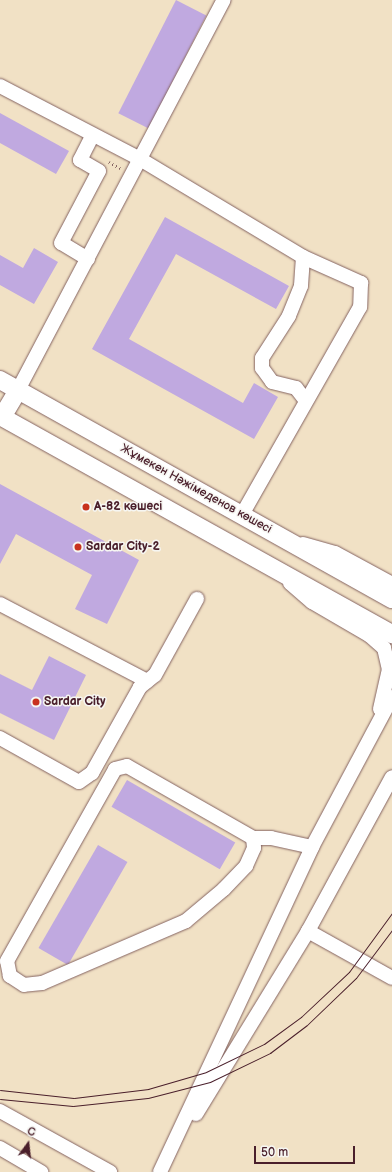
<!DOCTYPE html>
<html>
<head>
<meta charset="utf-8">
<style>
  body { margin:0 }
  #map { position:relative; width:392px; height:1172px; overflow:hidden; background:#f1e1c5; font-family:"Balsamiq Sans",sans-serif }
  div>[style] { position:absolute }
  .building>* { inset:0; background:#c0a9e0; transform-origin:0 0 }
  .path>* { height:2.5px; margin-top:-1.25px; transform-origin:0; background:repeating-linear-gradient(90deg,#846361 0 1px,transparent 0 4px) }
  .roads { filter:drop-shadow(0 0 1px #846361) drop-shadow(0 0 1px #846361) }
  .minor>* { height:14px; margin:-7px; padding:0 7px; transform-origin:7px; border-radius:7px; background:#fff }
  .major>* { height:18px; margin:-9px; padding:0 9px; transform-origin:9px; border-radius:9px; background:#fff }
  .tram>* { height:1px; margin:-0.5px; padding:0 0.5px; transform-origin:0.5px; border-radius:0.5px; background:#4a1f2b }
  .dots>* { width:11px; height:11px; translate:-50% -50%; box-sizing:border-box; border:2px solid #f6f6f2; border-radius:50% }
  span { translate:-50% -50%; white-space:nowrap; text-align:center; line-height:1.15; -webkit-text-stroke:3px #f6f6f2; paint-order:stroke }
  .street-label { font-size:12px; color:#4a1f2b }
  .poi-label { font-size:12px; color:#4a1f2b; font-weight:700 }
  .left { translate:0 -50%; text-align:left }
  .north { position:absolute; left:8px; top:1124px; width:40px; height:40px; -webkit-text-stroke:3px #f6f6f2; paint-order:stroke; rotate:15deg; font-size:11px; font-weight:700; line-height:16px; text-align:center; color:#4a1f2b }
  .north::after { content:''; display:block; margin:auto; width:14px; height:18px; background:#4a1f2b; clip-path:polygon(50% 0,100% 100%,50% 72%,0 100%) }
  .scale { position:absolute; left:254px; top:1146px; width:101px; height:18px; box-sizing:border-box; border:2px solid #4a1f2b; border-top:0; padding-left:5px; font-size:12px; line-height:14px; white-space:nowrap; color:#4a1f2b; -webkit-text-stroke:3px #f6f6f2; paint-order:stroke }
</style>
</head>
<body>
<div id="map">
  <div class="building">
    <div style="left:176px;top:0;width:34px;height:127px;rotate:27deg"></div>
    <div style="clip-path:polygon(0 113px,69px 151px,56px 174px,0 143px)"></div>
    <div style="clip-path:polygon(165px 217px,289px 286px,276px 309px,176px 254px,129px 339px,243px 403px,254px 383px,278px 397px,254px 439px,92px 349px)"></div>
    <div style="clip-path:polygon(34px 248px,58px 262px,34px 304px,0 285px,0 255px,23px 268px)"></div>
    <div style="clip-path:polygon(0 484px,139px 560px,107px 624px,75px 609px,92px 575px,16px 534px,0 564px)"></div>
    <div style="clip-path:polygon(49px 656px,86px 675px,54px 740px,0 713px,0 674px,32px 690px)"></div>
    <div style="left:127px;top:780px;width:125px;height:31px;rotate:30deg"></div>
    <div style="left:98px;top:845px;width:34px;height:119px;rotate:30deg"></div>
  </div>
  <div class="path">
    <div style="left:109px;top:162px;width:13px;rotate:29deg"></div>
  </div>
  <div class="roads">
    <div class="minor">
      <div style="left:0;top:86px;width:158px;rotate:27.5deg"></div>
      <div style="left:140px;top:159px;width:190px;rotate:31deg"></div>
      <div style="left:303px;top:257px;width:64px;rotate:24.1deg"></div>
      <div style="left:361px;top:283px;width:24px;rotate:92deg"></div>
      <div style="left:360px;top:307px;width:239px;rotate:119.6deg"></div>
      <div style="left:303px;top:257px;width:29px;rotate:94deg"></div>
      <div style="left:301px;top:286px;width:32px;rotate:112deg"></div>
      <div style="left:289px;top:316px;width:50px;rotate:122.7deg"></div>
      <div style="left:262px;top:358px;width:10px;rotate:90deg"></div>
      <div style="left:262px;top:368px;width:17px;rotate:54deg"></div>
      <div style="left:272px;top:382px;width:25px;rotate:14deg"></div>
      <div style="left:296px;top:388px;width:16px;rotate:52deg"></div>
      <div style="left:88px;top:259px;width:31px;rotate:-149deg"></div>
      <div style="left:61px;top:243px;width:81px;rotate:-62.2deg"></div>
      <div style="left:99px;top:171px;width:22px;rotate:-150deg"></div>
      <div style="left:80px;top:160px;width:28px;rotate:-63deg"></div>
      <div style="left:18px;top:390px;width:441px;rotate:-62.2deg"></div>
      <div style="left:303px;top:544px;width:33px;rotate:16deg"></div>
      <div style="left:335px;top:553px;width:65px;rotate:28.5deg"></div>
      <div style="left:290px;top:583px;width:29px;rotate:41deg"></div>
      <div style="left:312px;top:602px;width:66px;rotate:30.1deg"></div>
      <div style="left:369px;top:635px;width:20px;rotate:41deg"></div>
      <div style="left:384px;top:648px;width:22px;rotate:77deg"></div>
      <div style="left:389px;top:669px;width:41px;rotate:102.7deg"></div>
      <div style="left:0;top:604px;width:166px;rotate:27.6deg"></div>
      <div style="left:0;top:738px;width:90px;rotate:29.1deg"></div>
      <div style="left:79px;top:782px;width:16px;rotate:-35deg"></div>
      <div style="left:92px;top:773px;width:98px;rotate:-60.8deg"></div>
      <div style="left:140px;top:687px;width:19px;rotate:-39deg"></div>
      <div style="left:155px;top:675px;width:87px;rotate:-61.1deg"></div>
      <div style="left:127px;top:766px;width:145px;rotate:29.7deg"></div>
      <div style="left:253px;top:838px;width:10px;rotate:84deg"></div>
      <div style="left:254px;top:848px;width:20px;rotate:114deg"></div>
      <div style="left:246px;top:866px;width:32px;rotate:134deg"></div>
      <div style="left:224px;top:889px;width:50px;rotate:139.9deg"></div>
      <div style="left:186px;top:921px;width:157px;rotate:156.7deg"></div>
      <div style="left:42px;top:983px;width:18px;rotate:174deg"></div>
      <div style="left:24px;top:985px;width:17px;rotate:-147deg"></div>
      <div style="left:10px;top:976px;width:15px;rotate:-101deg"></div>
      <div style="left:7px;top:961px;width:220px;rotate:-60.6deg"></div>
      <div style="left:115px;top:769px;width:12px;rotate:-14deg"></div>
      <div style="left:253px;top:838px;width:18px"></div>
      <div style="left:271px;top:838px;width:42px;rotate:12.4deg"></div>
      <div style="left:308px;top:931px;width:175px;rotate:-61.4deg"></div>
      <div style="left:0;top:1111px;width:126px;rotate:29deg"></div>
      <div style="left:196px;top:1114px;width:215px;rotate:-58.5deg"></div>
      <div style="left:308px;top:931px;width:96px;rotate:29.2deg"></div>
      <div style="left:0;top:1148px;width:48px;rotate:30.3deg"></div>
      <div style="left:160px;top:1172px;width:359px;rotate:-64.9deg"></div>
      <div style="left:312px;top:847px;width:170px;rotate:-61.9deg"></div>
    </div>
    <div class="major">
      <div style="left:0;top:380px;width:449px;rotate:29.2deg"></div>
      <div style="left:0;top:416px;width:449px;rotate:29.1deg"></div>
      <div style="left:2px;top:417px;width:31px;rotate:-59deg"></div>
    </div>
  </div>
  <div class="tram">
    <div style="left:0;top:1090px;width:74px;rotate:6.2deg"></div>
    <div style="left:74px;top:1098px;width:75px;rotate:-6.9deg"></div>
    <div style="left:148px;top:1089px;width:60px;rotate:-16.3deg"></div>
    <div style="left:206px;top:1072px;width:64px;rotate:-25.8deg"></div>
    <div style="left:264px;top:1044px;width:46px;rotate:-36.1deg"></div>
    <div style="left:301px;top:1017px;width:66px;rotate:-43.2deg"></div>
    <div style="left:349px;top:972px;width:73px;rotate:-53.9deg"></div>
    <div style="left:0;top:1099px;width:73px;rotate:5.5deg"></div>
    <div style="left:73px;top:1106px;width:75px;rotate:-6.1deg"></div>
    <div style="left:148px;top:1098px;width:64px;rotate:-14.5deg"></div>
    <div style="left:210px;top:1082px;width:67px;rotate:-25.8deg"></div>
    <div style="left:270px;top:1053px;width:46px;rotate:-37.1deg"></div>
    <div style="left:307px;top:1025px;width:68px;rotate:-43.8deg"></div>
    <div style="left:356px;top:978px;width:60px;rotate:-53.1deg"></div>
  </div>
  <div class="dots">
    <div style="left:86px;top:507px;background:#c8321e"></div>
    <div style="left:78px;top:547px;background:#c8321e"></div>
    <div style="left:36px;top:702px;background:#c8321e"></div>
  </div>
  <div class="street-label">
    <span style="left:196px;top:489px;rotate:29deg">Жұмекен Нәжімеденов көшесі</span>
  </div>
  <div class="poi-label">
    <span class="left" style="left:94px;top:507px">A-82 көшесі</span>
    <span class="left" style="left:86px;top:547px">Sardar City-2</span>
    <span class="left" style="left:44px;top:702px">Sardar City</span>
  </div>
  <div class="north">С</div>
  <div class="scale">50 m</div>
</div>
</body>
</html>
